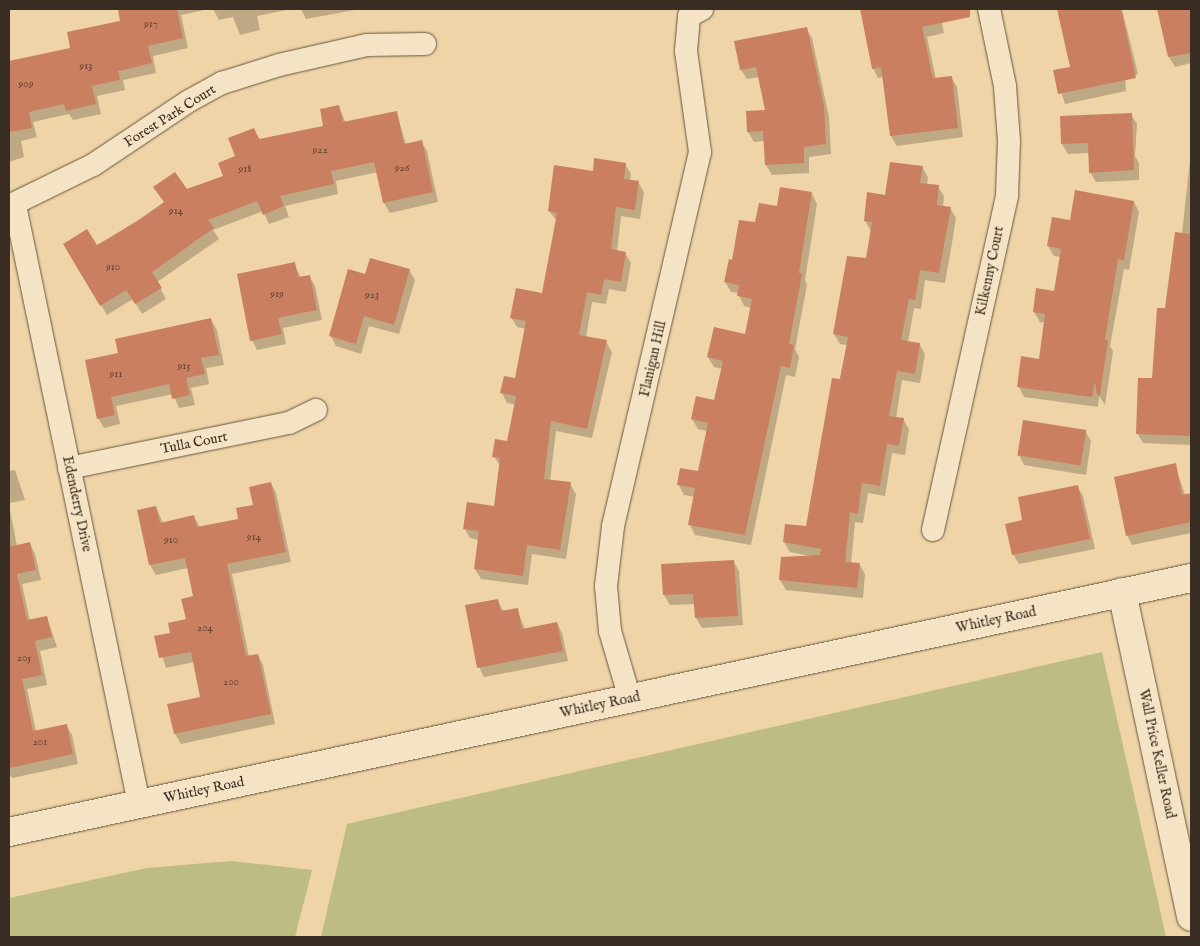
<!DOCTYPE html>
<html>
<head>
<meta charset="utf-8">
<style>
  body { margin:0 }
  #map { position:relative; width:1200px; height:946px; overflow:hidden; background:#eed4a6; font-family:"IM FELL English",serif }
  div>[style] { position:absolute }
  .green>* { inset:0; background:#bdbc83 }
  .shadow>* { inset:0; background:#0003 }
  .building>* { inset:0; background:#ca8060; transform-origin:0 0 }
  .roads { filter:drop-shadow(0 0 1px #665643) drop-shadow(0 0 1px #665643) }
  .minor>* { height:22px; margin:-11px; padding:0 11px; transform-origin:11px; border-radius:11px; background:#f4e3c5 }
  .tertiary>* { height:28px; margin:-14px; padding:0 14px; transform-origin:14px; border-radius:14px; background:#f4e3c5 }
  span { translate:-50% -50%; white-space:nowrap; text-align:center; line-height:1.15; -webkit-text-stroke:4px #f4e3c5; paint-order:stroke }
  .number-label { font-size:11px; color:#5d4132 }
  .number-label span { -webkit-text-stroke-width:0 }
  .street-label { font-size:14px; color:#392c22 }
  .frame { position:absolute; inset:0; border:10px solid #392c22; pointer-events:none }
</style>
</head>
<body>
<div id="map">
  <div class="green">
    <div style="clip-path:polygon(1102px 652px,1166px 937px,321px 937px,347px 824px)"></div>
    <div style="clip-path:polygon(231px 861px,312px 870px,295px 937px,9px 937px,9px 898px,147px 868px)"></div>
  </div>
  <div class="shadow">
    <div style="clip-path:polygon(119px 9px,209px 9px,181px 15px,188px 48px,153px 56px,156px 73px,123px 80px,125px 90px,97px 96px,101px 114px,73px 120px,69px 114px,33px 122px,37px 137px,21px 141px,24px 157px,9px 162px,9px 62px,72px 49px,122px 22px)"></div>
    <div style="clip-path:polygon(213px 9px,292px 9px,257px 16px,260px 30px,240px 35px,233px 17px,219px 20px)"></div>
    <div style="clip-path:polygon(301px 9px,360px 9px,306px 19px)"></div>
    <div style="clip-path:polygon(871px 9px,939px 9px,944px 33px,927px 37px,936px 79px,951px 77px,957px 87px,963px 137px,897px 146px,891px 136px,883px 77px,878px 78px,873px 68px,861px 11px)"></div>
    <div style="clip-path:polygon(1058px 9px,1122px 9px,1138px 74px,1125px 77px,1126px 91px,1065px 104px,1054px 71px,1071px 68px)"></div>
    <div style="clip-path:polygon(1177px 9px,1191px 9px,1191px 63px,1175px 67px,1169px 57px,1163px 30px,1180px 26px)"></div>
    <div style="clip-path:polygon(806px 28px,812px 38px,829px 117px,831px 154px,809px 157px,809px 173px,772px 175px,766px 165px,764px 141px,754px 142px,748px 132px,766px 111px,759px 77px,747px 79px,741px 70px)"></div>
    <div style="clip-path:polygon(339px 107px,346px 123px,396px 112px,406px 144px,421px 141px,427px 151px,438px 202px,390px 213px,384px 203px,378px 172px,336px 181px,338px 194px,285px 206px,289px 217px,269px 224px,263px 211px,213px 230px,219px 239px,157px 282px,166px 299px,142px 314px,133px 299px,107px 315px,65px 245px,96px 247px,165px 203px,161px 197px,225px 177px,254px 130px,260px 140px,325px 126px)"></div>
    <div style="clip-path:polygon(1131px 114px,1137px 124px,1135px 156px,1139px 163px,1139px 180px,1096px 182px,1090px 172px,1089px 153px,1068px 154px,1062px 144px)"></div>
    <div style="clip-path:polygon(1190px 159px,1191px 445px,1143px 443px,1137px 433px,1153px 380px,1182px 234px)"></div>
    <div style="clip-path:polygon(625px 164px,631px 174px,630px 181px,638px 182px,644px 192px,640px 219px,621px 216px,617px 252px,625px 253px,631px 263px,626px 292px,609px 289px,606px 304px,592px 302px,586px 337px,606px 342px,612px 352px,592px 438px,556px 431px,550px 481px,570px 484px,576px 494px,566px 559px,532px 554px,528px 585px,481px 579px,475px 569px,479px 540px,470px 538px,464px 528px,495px 508px,500px 466px,494px 456px,508px 442px,516px 405px,507px 403px,502px 393px,516px 380px,526px 329px,517px 327px,511px 317px,543px 295px,557px 221px,549px 211px,594px 172px)"></div>
    <div style="clip-path:polygon(922px 167px,928px 177px,927px 185px,938px 187px,944px 196px,943px 207px,950px 208px,956px 218px,952px 243px,945px 283px,925px 280px,921px 309px,914px 308px,908px 342px,919px 344px,925px 354px,920px 383px,902px 380px,896px 418px,903px 419px,909px 429px,905px 455px,892px 453px,885px 496px,868px 493px,863px 523px,855px 522px,851px 564px,859px 564px,865px 574px,863px 598px,786px 590px,780px 580px,810px 556px,790px 552px,784px 542px,808px 527px,847px 345px,840px 344px,834px 334px,867px 260px,871px 231px,865px 221px,886px 196px)"></div>
    <div style="clip-path:polygon(812px 194px,817px 204px,805px 280px,807px 285px,795px 349px,799px 357px,795px 377px,786px 375px,751px 545px,695px 535px,690px 525px,695px 497px,684px 495px,679px 485px,699px 473px,707px 431px,698px 429px,692px 419px,715px 401px,723px 369px,714px 367px,708px 357px,746px 336px,751px 308px,744px 306px,738px 293px,731px 292px,725px 282px,733px 261px,756px 224px,778px 207px)"></div>
    <div style="clip-path:polygon(1134px 202px,1139px 212px,1129px 270px,1124px 269px,1110px 346px,1113px 351px,1105px 405px,1099px 396px,1098px 407px,1024px 397px,1019px 387px,1041px 360px,1045px 323px,1040px 322px,1034px 312px,1055px 293px,1061px 257px,1054px 256px,1048px 246px,1071px 222px)"></div>
    <div style="clip-path:polygon(294px 263px,301px 278px,309px 276px,315px 286px,322px 320px,283px 328px,286px 344px,257px 350px,252px 340px)"></div>
    <div style="clip-path:polygon(409px 270px,415px 280px,399px 334px,369px 326px,361px 354px,336px 346px,331px 336px,366px 275px)"></div>
    <div style="clip-path:polygon(211px 320px,217px 330px,224px 365px,206px 368px,209px 384px,191px 388px,195px 405px,179px 408px,173px 394px,116px 406px,120px 424px,104px 428px,98px 418px,119px 354px)"></div>
    <div style="clip-path:polygon(1085px 431px,1091px 441px,1086px 475px,1024px 465px,1019px 455px)"></div>
    <div style="clip-path:polygon(1175px 465px,1185px 495px,1191px 494px,1191px 533px,1132px 545px,1127px 535px)"></div>
    <div style="clip-path:polygon(15px 470px,25px 500px,9px 503px,9px 471px)"></div>
    <div style="clip-path:polygon(271px 483px,276px 493px,291px 562px,232px 574px,249px 657px,258px 655px,263px 665px,275px 724px,181px 744px,175px 734px,202px 698px,194px 662px,166px 668px,156px 637px,172px 634px,187px 620px,194px 597px,188px 568px,156px 575px,150px 565px,156px 507px,163px 523px,194px 517px,200px 527px,240px 520px)"></div>
    <div style="clip-path:polygon(1077px 486px,1083px 496px,1095px 549px,1019px 564px,1013px 554px,1024px 521px)"></div>
    <div style="clip-path:polygon(9px 505px,17px 546px,30px 544px,35px 554px,41px 580px,22px 584px,30px 621px,47px 617px,57px 647px,40px 651px,47px 685px,27px 689px,36px 731px,66px 725px,72px 735px,78px 764px,12px 778px,9px 773px)"></div>
    <div style="clip-path:polygon(733px 561px,739px 571px,743px 625px,702px 628px,696px 618px,695px 604px,670px 605px,664px 595px,663px 565px)"></div>
    <div style="clip-path:polygon(497px 600px,504px 612px,517px 610px,525px 629px,557px 623px,562px 633px,568px 661px,484px 677px,479px 667px)"></div>
  </div>
  <div class="building">
    <div style="clip-path:polygon(118px 9px,177px 9px,183px 38px,148px 46px,152px 63px,118px 71px,120px 80px,92px 86px,96px 104px,66px 111px,64px 104px,29px 112px,32px 128px,9px 132px,9px 61px,70px 48px,67px 32px,120px 21px)"></div>
    <div style="clip-path:polygon(860px 9px,970px 9px,970px 17px,922px 27px,933px 78px,952px 76px,958px 128px,890px 136px,881px 67px,872px 69px)"></div>
    <div style="clip-path:polygon(1057px 9px,1121px 9px,1136px 78px,1058px 94px,1053px 70px,1070px 67px)"></div>
    <div style="clip-path:polygon(1157px 9px,1191px 9px,1191px 53px,1168px 57px)"></div>
    <div style="clip-path:polygon(807px 27px,824px 106px,826px 144px,804px 147px,804px 163px,765px 165px,763px 131px,747px 132px,746px 111px,765px 110px,756px 67px,740px 70px,734px 41px)"></div>
    <div style="clip-path:polygon(339px 105px,343px 122px,397px 111px,404px 144px,422px 140px,433px 192px,383px 203px,374px 162px,331px 171px,334px 184px,280px 196px,284px 206px,263px 215px,257px 201px,208px 220px,214px 228px,152px 272px,162px 288px,135px 304px,126px 290px,100px 306px,63px 244px,87px 229px,97px 245px,139px 220px,164px 202px,153px 187px,175px 172px,187px 189px,223px 176px,218px 163px,235px 156px,228px 138px,254px 128px,259px 139px,323px 126px,320px 109px)"></div>
    <div style="clip-path:polygon(1132px 113px,1134px 170px,1089px 173px,1088px 143px,1061px 144px,1060px 116px)"></div>
    <div style="clip-path:polygon(594px 158px,626px 163px,624px 179px,639px 181px,635px 210px,616px 207px,611px 249px,626px 252px,621px 282px,604px 279px,601px 295px,587px 292px,579px 335px,607px 340px,587px 429px,551px 421px,544px 479px,571px 482px,560px 550px,527px 545px,523px 576px,474px 569px,479px 531px,463px 529px,467px 502px,494px 506px,500px 458px,492px 457px,495px 439px,507px 441px,516px 396px,500px 393px,504px 376px,515px 378px,526px 321px,510px 318px,516px 288px,542px 293px,557px 213px,548px 211px,554px 165px,593px 171px)"></div>
    <div style="clip-path:polygon(890px 162px,923px 166px,920px 183px,939px 185px,937px 205px,951px 207px,939px 273px,920px 270px,915px 300px,909px 299px,901px 340px,920px 343px,915px 374px,897px 371px,889px 416px,904px 418px,899px 446px,887px 444px,880px 486px,862px 483px,858px 514px,850px 512px,845px 562px,860px 563px,857px 588px,779px 580px,781px 557px,820px 555px,821px 549px,783px 542px,785px 524px,806px 526px,832px 378px,840px 379px,848px 337px,833px 334px,847px 256px,866px 258px,872px 222px,864px 221px,867px 192px,885px 195px)"></div>
    <div style="clip-path:polygon(780px 187px,812px 192px,799px 273px,802px 274px,789px 344px,794px 345px,790px 368px,781px 366px,745px 535px,688px 525px,695px 488px,677px 485px,680px 468px,698px 471px,708px 423px,691px 419px,696px 396px,714px 400px,723px 361px,707px 357px,714px 327px,745px 334px,752px 299px,737px 296px,739px 285px,724px 282px,729px 259px,732px 260px,739px 220px,755px 222px,759px 203px,777px 206px)"></div>
    <div style="clip-path:polygon(1075px 190px,1134px 201px,1124px 260px,1118px 259px,1105px 340px,1108px 340px,1100px 395px,1097px 395px,1095px 382px,1092px 397px,1017px 387px,1021px 356px,1039px 359px,1045px 314px,1033px 312px,1036px 288px,1054px 291px,1061px 249px,1047px 246px,1052px 217px,1070px 220px)"></div>
    <div style="clip-path:polygon(1175px 232px,1191px 234px,1191px 436px,1136px 434px,1138px 378px,1152px 378px,1157px 308px,1165px 308px)"></div>
    <div style="clip-path:polygon(370px 258px,410px 269px,394px 325px,364px 316px,356px 344px,329px 336px,348px 269px,365px 274px)"></div>
    <div style="clip-path:polygon(295px 262px,298px 277px,310px 275px,317px 310px,278px 318px,282px 334px,250px 341px,237px 274px)"></div>
    <div style="clip-path:polygon(211px 318px,219px 355px,201px 358px,205px 374px,186px 378px,190px 395px,172px 399px,169px 384px,111px 397px,115px 415px,97px 419px,85px 360px,118px 353px,115px 339px)"></div>
    <div style="left:1023px;top:420px;width:64px;height:36px;rotate:9deg"></div>
    <div style="clip-path:polygon(1176px 463px,1182px 495px,1191px 493px,1191px 522px,1126px 536px,1114px 477px)"></div>
    <div style="clip-path:polygon(271px 482px,286px 552px,227px 564px,246px 656px,258px 654px,271px 714px,174px 734px,167px 704px,200px 697px,191px 652px,159px 658px,154px 636px,170px 633px,168px 623px,186px 619px,181px 599px,193px 596px,185px 558px,149px 565px,137px 510px,156px 506px,160px 523px,194px 515px,197px 527px,238px 519px,236px 508px,253px 505px,249px 487px)"></div>
    <div style="clip-path:polygon(1078px 485px,1090px 539px,1012px 555px,1005px 524px,1022px 520px,1018px 497px)"></div>
    <div style="clip-path:polygon(30px 542px,36px 570px,17px 574px,27px 620px,47px 616px,52px 637px,35px 641px,42px 675px,22px 679px,33px 731px,67px 724px,73px 754px,9px 768px,9px 547px)"></div>
    <div style="clip-path:polygon(734px 560px,738px 616px,695px 618px,693px 594px,663px 595px,661px 564px)"></div>
    <div style="clip-path:polygon(498px 599px,501px 611px,518px 608px,522px 629px,557px 622px,563px 651px,477px 668px,465px 605px)"></div>
  </div>
  <div class="roads">
    <div class="minor">
      <div style="left:15px;top:205px;width:612px;rotate:78.3deg"></div>
      <div style="left:9px;top:206px;width:93px;rotate:-26deg"></div>
      <div style="left:93px;top:165px;width:115px;rotate:-33.7deg"></div>
      <div style="left:189px;top:101px;width:38px;rotate:-29deg"></div>
      <div style="left:222px;top:83px;width:60px;rotate:-17.5deg"></div>
      <div style="left:279px;top:65px;width:90px;rotate:-12.8deg"></div>
      <div style="left:367px;top:45px;width:58px;rotate:-1deg"></div>
      <div style="left:69px;top:468px;width:225px;rotate:-11.6deg"></div>
      <div style="left:289px;top:423px;width:30px;rotate:-26deg"></div>
      <div style="left:933px;top:530px;width:343px;rotate:-77.5deg"></div>
      <div style="left:1007px;top:195px;width:54px;rotate:-87.9deg"></div>
      <div style="left:1009px;top:141px;width:55px;rotate:-94.2deg"></div>
      <div style="left:1005px;top:86px;width:79px;rotate:-101.7deg"></div>
      <div style="left:630px;top:699px;width:71px;rotate:-106.4deg"></div>
      <div style="left:610px;top:631px;width:45px;rotate:-95.1deg"></div>
      <div style="left:606px;top:586px;width:60px;rotate:-83.3deg"></div>
      <div style="left:613px;top:526px;width:384px;rotate:-76.9deg"></div>
      <div style="left:700px;top:152px;width:102px;rotate:-97.9deg"></div>
      <div style="left:686px;top:51px;width:35px;rotate:-85deg"></div>
      <div style="left:689px;top:16px;width:15px;rotate:-28deg"></div>
    </div>
    <div class="tertiary">
      <div style="left:1122px;top:592px;width:332px;rotate:78deg"></div>
      <div style="left:9px;top:832px;width:1209px;rotate:-12.13deg"></div>
    </div>
  </div>
  <div class="number-label">
    <span style="left:151px;top:24px">917</span>
    <span style="left:86px;top:66px">913</span>
    <span style="left:26px;top:84px">909</span>
    <span style="left:320px;top:150px">922</span>
    <span style="left:402px;top:168px">926</span>
    <span style="left:245px;top:169px">918</span>
    <span style="left:176px;top:211px">914</span>
    <span style="left:113px;top:267px">910</span>
    <span style="left:277px;top:294px">919</span>
    <span style="left:372px;top:295px">923</span>
    <span style="left:184px;top:366px">915</span>
    <span style="left:116px;top:374px">911</span>
    <span style="left:254px;top:537px">914</span>
    <span style="left:171px;top:540px">910</span>
    <span style="left:205px;top:628px">204</span>
    <span style="left:24px;top:658px">205</span>
    <span style="left:231px;top:682px">200</span>
    <span style="left:40px;top:742px">201</span>
  </div>
  <div class="street-label">
    <span style="left:170px;top:116px;rotate:-32deg">Forest Park Court</span>
    <span style="left:990px;top:271px;rotate:-78deg">Kilkenny Court</span>
    <span style="left:653px;top:359px;rotate:-77deg">Flanigan Hill</span>
    <span style="left:194px;top:443px;rotate:-11deg">Tulla Court</span>
    <span style="left:77px;top:504px;rotate:78deg">Edenderry Drive</span>
    <span style="left:996px;top:620px;rotate:-12deg">Whitley Road</span>
    <span style="left:600px;top:705px;rotate:-12deg">Whitley Road</span>
    <span style="left:1157px;top:754px;rotate:78deg">Wall Price Keller Road</span>
    <span style="left:204px;top:790px;rotate:-12deg">Whitley Road</span>
  </div>
  <div class="frame"></div>
</div>
</body>
</html>
